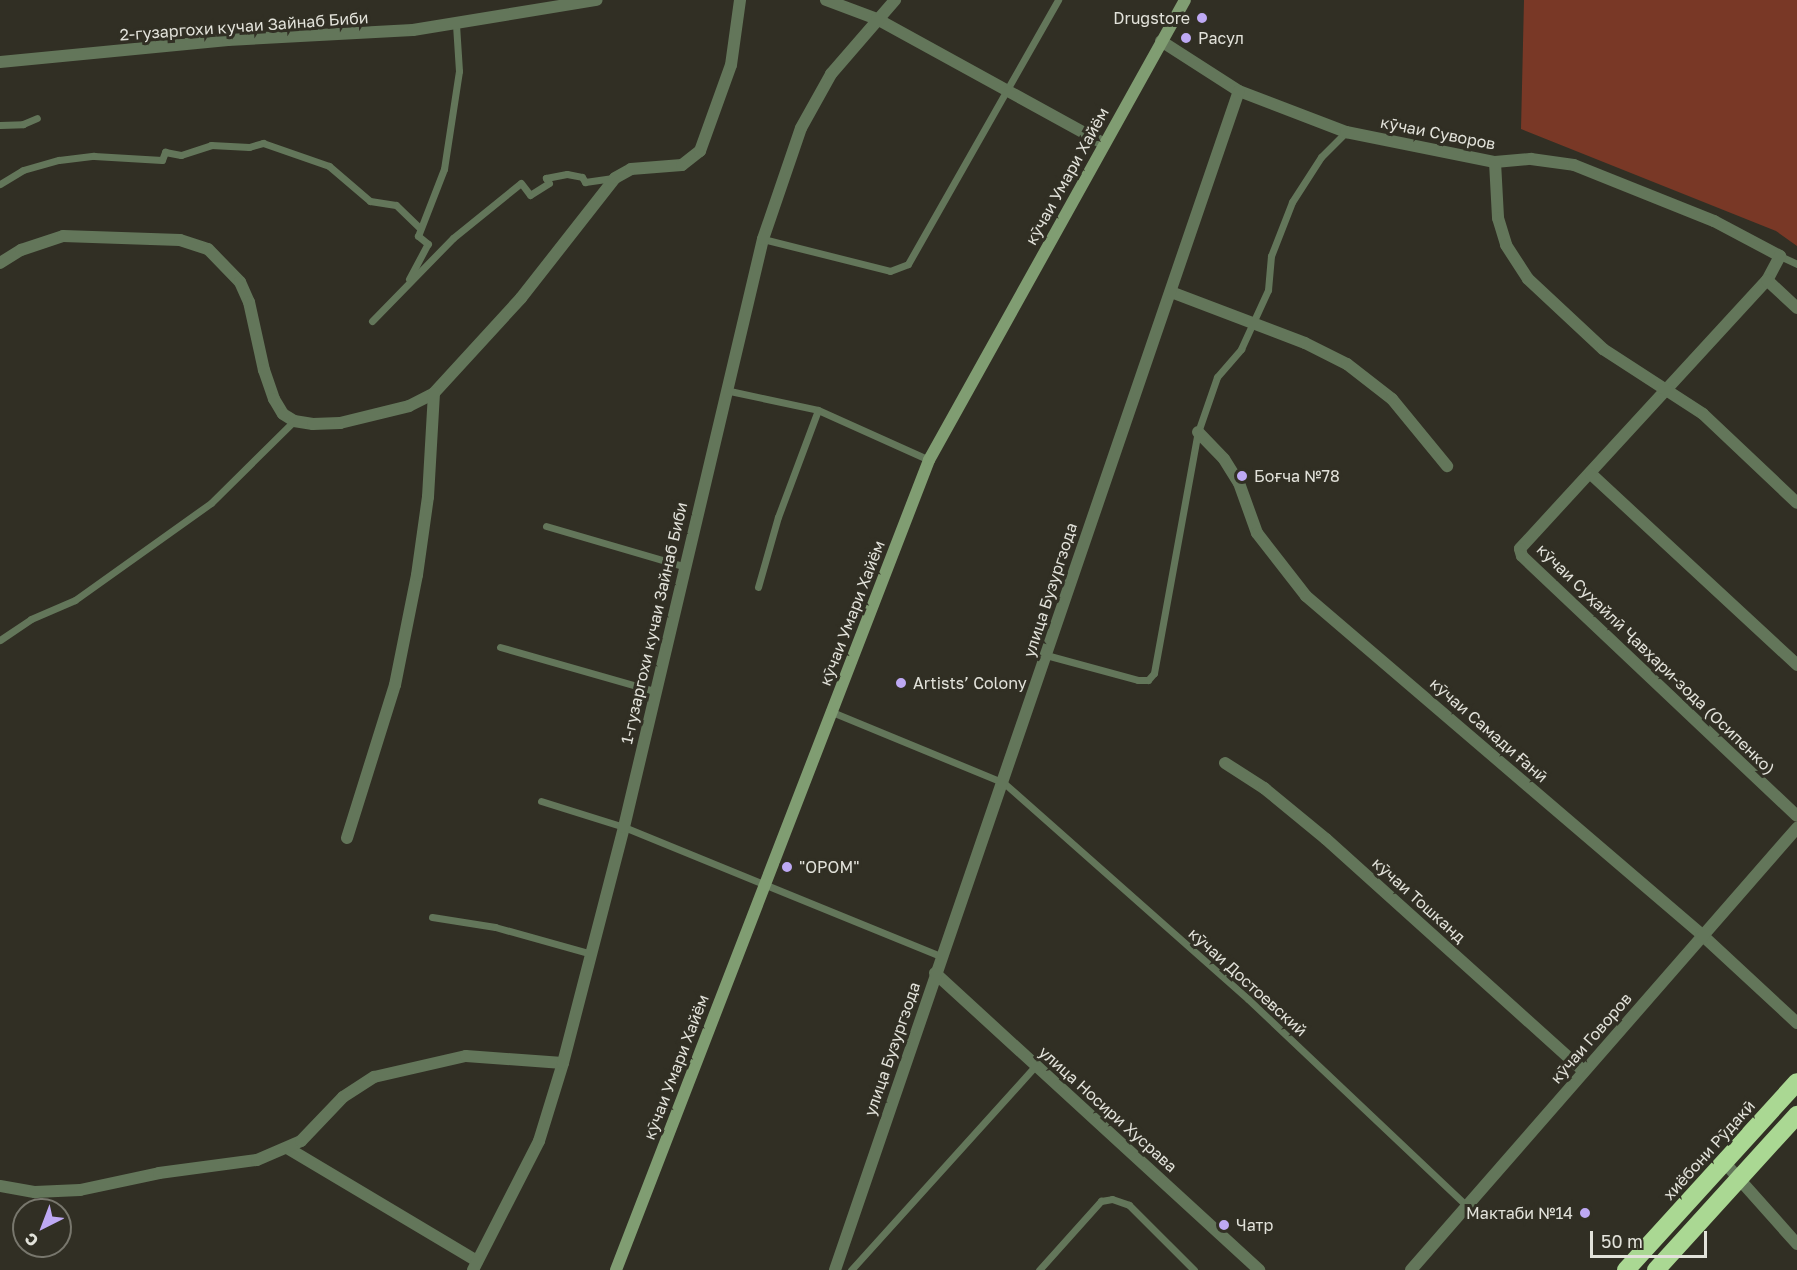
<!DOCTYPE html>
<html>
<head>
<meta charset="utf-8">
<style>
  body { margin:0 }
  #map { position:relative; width:1797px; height:1270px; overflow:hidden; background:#312f24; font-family:"Golos Text",sans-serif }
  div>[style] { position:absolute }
  .green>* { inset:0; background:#793826 }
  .lane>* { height:7px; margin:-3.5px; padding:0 3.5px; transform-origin:3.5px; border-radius:3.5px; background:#63765a }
  .street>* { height:12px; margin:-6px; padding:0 6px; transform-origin:6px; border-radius:6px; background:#63765a }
  .secondary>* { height:12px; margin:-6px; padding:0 6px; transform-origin:6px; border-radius:6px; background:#809d72 }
  .highway>* { height:18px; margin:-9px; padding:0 9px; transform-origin:9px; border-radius:9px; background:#aad893 }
  .dots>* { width:16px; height:16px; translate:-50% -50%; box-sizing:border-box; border:3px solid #312f24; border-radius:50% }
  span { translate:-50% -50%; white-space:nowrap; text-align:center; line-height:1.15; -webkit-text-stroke:6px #312f24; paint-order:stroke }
  .poi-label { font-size:16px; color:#e2e2da }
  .right { translate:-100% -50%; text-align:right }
  .left { translate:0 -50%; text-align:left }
  .street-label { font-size:16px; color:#e2e2da }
  .north { position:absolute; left:12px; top:1198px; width:60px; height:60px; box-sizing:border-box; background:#312f24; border:2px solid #78776d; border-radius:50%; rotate:222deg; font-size:16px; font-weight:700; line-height:24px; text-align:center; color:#e2e2da }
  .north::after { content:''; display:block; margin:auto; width:21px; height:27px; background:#bea9f4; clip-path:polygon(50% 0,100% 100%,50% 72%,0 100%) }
  .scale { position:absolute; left:1590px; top:1231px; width:117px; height:27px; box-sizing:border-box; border:3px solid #e2e2da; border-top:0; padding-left:8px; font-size:18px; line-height:21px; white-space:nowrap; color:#e2e2da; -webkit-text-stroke:4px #312f24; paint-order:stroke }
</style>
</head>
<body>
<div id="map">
  <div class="green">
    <div style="clip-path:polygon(1524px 0,1797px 0,1797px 246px,1776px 231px,1521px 129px)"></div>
  </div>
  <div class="lane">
    <div style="left:0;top:125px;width:23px;rotate:-2deg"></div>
    <div style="left:23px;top:124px;width:15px;rotate:-23deg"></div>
    <div style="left:0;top:184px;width:27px;rotate:-31deg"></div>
    <div style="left:23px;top:170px;width:37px;rotate:-16deg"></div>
    <div style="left:59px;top:160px;width:35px;rotate:-7deg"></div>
    <div style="left:94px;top:156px;width:68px;rotate:3.4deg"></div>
    <div style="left:162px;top:160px;width:9px;rotate:-69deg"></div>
    <div style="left:165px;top:152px;width:16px;rotate:11deg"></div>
    <div style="left:181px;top:155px;width:32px;rotate:-18deg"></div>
    <div style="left:211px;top:145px;width:38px;rotate:3deg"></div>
    <div style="left:249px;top:147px;width:15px;rotate:-16deg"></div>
    <div style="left:263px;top:143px;width:70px;rotate:19.2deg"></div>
    <div style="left:329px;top:166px;width:54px;rotate:40.5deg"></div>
    <div style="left:370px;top:201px;width:26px;rotate:9deg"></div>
    <div style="left:396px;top:205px;width:33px;rotate:44deg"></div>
    <div style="left:763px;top:239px;width:131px;rotate:14.1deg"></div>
    <div style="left:890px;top:271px;width:19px;rotate:-21deg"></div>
    <div style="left:908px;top:264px;width:304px;rotate:-60.4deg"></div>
    <div style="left:1780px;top:256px;width:19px;rotate:25deg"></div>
    <div style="left:409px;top:279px;width:40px;rotate:-62deg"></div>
    <div style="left:428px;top:244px;width:13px;rotate:-141deg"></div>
    <div style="left:418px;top:236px;width:72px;rotate:-68.8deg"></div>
    <div style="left:444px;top:169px;width:99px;rotate:-81.3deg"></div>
    <div style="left:459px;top:71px;width:47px;rotate:-93.7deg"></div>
    <div style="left:372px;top:321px;width:116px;rotate:-45.7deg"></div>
    <div style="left:453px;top:238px;width:87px;rotate:-39deg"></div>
    <div style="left:521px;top:183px;width:15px;rotate:53deg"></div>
    <div style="left:530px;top:195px;width:22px;rotate:-32deg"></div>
    <div style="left:549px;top:183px;width:6px;rotate:-121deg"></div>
    <div style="left:546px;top:178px;width:21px;rotate:-11deg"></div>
    <div style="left:567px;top:174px;width:15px;rotate:11deg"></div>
    <div style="left:582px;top:177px;width:6px;rotate:59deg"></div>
    <div style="left:585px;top:182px;width:30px;rotate:-8deg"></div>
    <div style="left:725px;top:390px;width:95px;rotate:12.1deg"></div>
    <div style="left:818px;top:410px;width:122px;rotate:24.2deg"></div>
    <div style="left:546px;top:526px;width:143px;rotate:16.3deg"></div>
    <div style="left:758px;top:587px;width:73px;rotate:-74.1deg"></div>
    <div style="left:778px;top:517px;width:114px;rotate:-69.5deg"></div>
    <div style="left:0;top:640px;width:37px;rotate:-34deg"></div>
    <div style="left:31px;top:619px;width:48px;rotate:-23.4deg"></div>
    <div style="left:75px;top:600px;width:167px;rotate:-35.5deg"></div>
    <div style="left:211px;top:503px;width:117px;rotate:-44.7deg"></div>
    <div style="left:500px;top:647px;width:160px;rotate:15.9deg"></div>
    <div style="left:1046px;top:655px;width:95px;rotate:15.2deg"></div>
    <div style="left:1138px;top:680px;width:10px"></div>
    <div style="left:1148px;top:680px;width:9px;rotate:-49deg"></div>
    <div style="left:1154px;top:673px;width:245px;rotate:-79.7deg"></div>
    <div style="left:1198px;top:432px;width:58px;rotate:-70.9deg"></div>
    <div style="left:1217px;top:377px;width:37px;rotate:-49deg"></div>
    <div style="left:1241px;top:349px;width:65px;rotate:-65.4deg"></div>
    <div style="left:1268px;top:290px;width:34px;rotate:-85deg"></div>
    <div style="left:1271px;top:256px;width:58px;rotate:-68.7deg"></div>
    <div style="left:1292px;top:202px;width:54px;rotate:-57.2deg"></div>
    <div style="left:1321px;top:157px;width:35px;rotate:-45deg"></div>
    <div style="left:832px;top:712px;width:186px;rotate:22.4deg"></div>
    <div style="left:1004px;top:783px;width:326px;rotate:41.5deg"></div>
    <div style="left:1248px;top:999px;width:303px;rotate:43.4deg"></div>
    <div style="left:541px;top:801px;width:87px;rotate:17.4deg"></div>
    <div style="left:624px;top:827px;width:341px;rotate:22.2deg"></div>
    <div style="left:432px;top:917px;width:64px;rotate:9deg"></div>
    <div style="left:495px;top:927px;width:101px;rotate:15.6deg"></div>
    <div style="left:851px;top:1270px;width:276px;rotate:-47.9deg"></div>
    <div style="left:1039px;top:1270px;width:93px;rotate:-48.1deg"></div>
    <div style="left:1101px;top:1201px;width:11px;rotate:-10deg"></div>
    <div style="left:1112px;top:1199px;width:18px;rotate:19deg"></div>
    <div style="left:1129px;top:1205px;width:92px;rotate:45deg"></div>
  </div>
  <div class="street">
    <div style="left:826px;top:0;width:54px;rotate:20.4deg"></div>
    <div style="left:877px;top:19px;width:258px;rotate:28.8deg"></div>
    <div style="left:1161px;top:41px;width:93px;rotate:32.7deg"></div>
    <div style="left:1239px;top:91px;width:115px;rotate:21deg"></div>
    <div style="left:1346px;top:132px;width:152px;rotate:11.4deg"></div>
    <div style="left:1495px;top:162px;width:36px;rotate:-5deg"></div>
    <div style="left:1531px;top:159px;width:43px;rotate:7.9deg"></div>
    <div style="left:1574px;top:165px;width:151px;rotate:21.8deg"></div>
    <div style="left:1714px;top:221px;width:75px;rotate:27.9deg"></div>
    <div style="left:1780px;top:256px;width:27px;rotate:118deg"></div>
    <div style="left:1767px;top:280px;width:365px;rotate:132.6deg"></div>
    <div style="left:1520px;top:549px;width:7px;rotate:74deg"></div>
    <div style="left:1522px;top:556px;width:378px;rotate:43.4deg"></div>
    <div style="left:0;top:62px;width:229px;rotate:-5.5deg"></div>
    <div style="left:228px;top:40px;width:185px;rotate:-3.1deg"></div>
    <div style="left:413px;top:30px;width:186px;rotate:-9.3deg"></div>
    <div style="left:1495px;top:162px;width:56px;rotate:86.9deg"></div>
    <div style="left:1498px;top:218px;width:28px;rotate:73deg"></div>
    <div style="left:1506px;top:245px;width:40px;rotate:57.1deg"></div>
    <div style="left:1528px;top:279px;width:103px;rotate:43deg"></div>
    <div style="left:1603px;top:349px;width:119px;rotate:33deg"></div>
    <div style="left:1703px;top:414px;width:129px;rotate:43.4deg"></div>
    <div style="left:0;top:263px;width:25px;rotate:-32deg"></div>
    <div style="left:21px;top:250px;width:44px;rotate:-18.4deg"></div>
    <div style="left:63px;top:236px;width:117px;rotate:2deg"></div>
    <div style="left:180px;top:240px;width:29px;rotate:18deg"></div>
    <div style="left:208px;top:249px;width:46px;rotate:45.9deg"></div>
    <div style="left:240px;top:282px;width:22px;rotate:66deg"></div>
    <div style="left:249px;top:302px;width:70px;rotate:77.6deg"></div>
    <div style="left:264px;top:370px;width:31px;rotate:71deg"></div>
    <div style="left:274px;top:399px;width:17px;rotate:59deg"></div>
    <div style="left:283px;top:414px;width:13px;rotate:32deg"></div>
    <div style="left:294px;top:421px;width:19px;rotate:9deg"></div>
    <div style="left:313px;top:424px;width:27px;rotate:-2deg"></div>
    <div style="left:340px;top:423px;width:71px;rotate:-13.8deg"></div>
    <div style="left:409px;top:406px;width:28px;rotate:-27deg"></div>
    <div style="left:434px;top:393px;width:129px;rotate:-47.5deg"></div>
    <div style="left:521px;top:298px;width:152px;rotate:-51.9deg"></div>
    <div style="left:615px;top:178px;width:18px;rotate:-29deg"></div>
    <div style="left:631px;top:169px;width:51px;rotate:-4.5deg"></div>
    <div style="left:682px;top:165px;width:23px;rotate:-38deg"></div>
    <div style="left:700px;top:151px;width:91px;rotate:-70.2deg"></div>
    <div style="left:731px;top:65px;width:66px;rotate:-82.1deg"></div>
    <div style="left:1767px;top:280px;width:41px;rotate:43deg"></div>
    <div style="left:1171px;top:292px;width:143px;rotate:20.8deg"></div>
    <div style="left:1305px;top:343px;width:47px;rotate:26.6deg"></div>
    <div style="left:1347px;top:364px;width:57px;rotate:37.9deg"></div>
    <div style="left:1392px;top:399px;width:87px;rotate:50.6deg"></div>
    <div style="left:1198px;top:432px;width:37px;rotate:46deg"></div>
    <div style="left:1224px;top:459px;width:28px;rotate:58deg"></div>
    <div style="left:1239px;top:483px;width:53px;rotate:70.2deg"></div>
    <div style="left:1257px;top:533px;width:80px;rotate:52.1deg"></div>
    <div style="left:1306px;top:596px;width:520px;rotate:40.55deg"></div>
    <div style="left:1701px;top:934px;width:131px;rotate:42.8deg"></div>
    <div style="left:1591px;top:474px;width:281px;rotate:42.8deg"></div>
    <div style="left:1225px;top:763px;width:46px;rotate:32.7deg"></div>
    <div style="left:1264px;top:788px;width:80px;rotate:39.4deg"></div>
    <div style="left:1326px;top:839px;width:347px;rotate:42deg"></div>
    <div style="left:347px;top:838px;width:160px;rotate:-72.6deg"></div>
    <div style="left:395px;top:685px;width:112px;rotate:-78.7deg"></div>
    <div style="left:417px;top:575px;width:79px;rotate:-82deg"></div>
    <div style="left:428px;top:497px;width:104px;rotate:-86.7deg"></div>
    <div style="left:935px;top:973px;width:440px;rotate:42.5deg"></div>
    <div style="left:289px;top:1149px;width:219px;rotate:30.8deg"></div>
    <div style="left:1724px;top:1162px;width:110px;rotate:48.3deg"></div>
    <div style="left:0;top:1186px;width:36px;rotate:10deg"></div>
    <div style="left:35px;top:1192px;width:45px;rotate:-2.5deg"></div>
    <div style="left:80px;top:1190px;width:81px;rotate:-12.1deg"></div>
    <div style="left:159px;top:1173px;width:99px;rotate:-7.6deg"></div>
    <div style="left:257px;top:1160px;width:48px;rotate:-23.4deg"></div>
    <div style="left:301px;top:1141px;width:61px;rotate:-46.3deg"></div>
    <div style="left:343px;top:1097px;width:37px;rotate:-33deg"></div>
    <div style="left:374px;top:1077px;width:94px;rotate:-12.9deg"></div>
    <div style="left:466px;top:1056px;width:97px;rotate:4.1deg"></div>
    <div style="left:473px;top:1270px;width:145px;rotate:-62.9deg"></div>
    <div style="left:539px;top:1141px;width:82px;rotate:-72.9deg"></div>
    <div style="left:563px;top:1063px;width:244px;rotate:-75.5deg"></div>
    <div style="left:624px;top:827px;width:604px;rotate:-76.7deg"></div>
    <div style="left:763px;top:239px;width:117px;rotate:-71.1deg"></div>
    <div style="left:801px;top:128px;width:62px;rotate:-60.9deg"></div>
    <div style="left:831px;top:74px;width:98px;rotate:-49.1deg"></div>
    <div style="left:835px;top:1270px;width:1246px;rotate:-71.09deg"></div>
    <div style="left:1411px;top:1270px;width:587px;rotate:-48.87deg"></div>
  </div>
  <div class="secondary">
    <div style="left:616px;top:1270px;width:868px;rotate:-68.87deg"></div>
    <div style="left:929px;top:460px;width:526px;rotate:-60.9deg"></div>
  </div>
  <div class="highway">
    <div style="left:1626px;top:1270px;width:254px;rotate:-47.7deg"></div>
    <div style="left:1656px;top:1270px;width:210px;rotate:-47.7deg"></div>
  </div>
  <div class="dots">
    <div style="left:1202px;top:18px;background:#bea9f4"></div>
    <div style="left:1186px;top:38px;background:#bea9f4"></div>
    <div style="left:1242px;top:476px;background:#bea9f4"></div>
    <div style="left:901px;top:683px;background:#bea9f4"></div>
    <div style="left:787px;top:867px;background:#bea9f4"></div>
    <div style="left:1585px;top:1213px;background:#bea9f4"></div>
    <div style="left:1224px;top:1225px;background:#bea9f4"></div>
  </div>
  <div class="poi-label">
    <span class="right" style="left:1190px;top:18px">Drugstore</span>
    <span class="left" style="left:1198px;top:38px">Расул</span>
    <span class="left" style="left:1254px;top:476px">Боғча №78</span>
    <span class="left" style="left:913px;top:683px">Artists’ Colony</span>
    <span class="left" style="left:799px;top:867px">"OPOM"</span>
    <span class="right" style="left:1573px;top:1213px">Мактаби №14</span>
    <span class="left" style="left:1236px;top:1225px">Чатр</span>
  </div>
  <div class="street-label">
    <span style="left:244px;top:26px;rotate:-4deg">2-гузаргохи кучаи Зайнаб Биби</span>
    <span style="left:1438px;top:133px;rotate:11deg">кӯчаи Суворов</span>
    <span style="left:1067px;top:176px;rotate:-61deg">кӯчаи Умари Хайём</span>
    <span style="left:1050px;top:590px;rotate:-72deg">улица Бузургзода</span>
    <span style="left:852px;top:613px;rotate:-69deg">кӯчаи Умари Хайём</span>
    <span style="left:654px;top:623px;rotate:-77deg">1-гузаргохи кучаи Зайнаб Биби</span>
    <span style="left:1656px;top:659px;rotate:44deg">кӯчаи Суҳайлӣ Ҷавҳари-зода (Осипенко)</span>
    <span style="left:1489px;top:730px;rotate:41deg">кӯчаи Самади Ғанӣ</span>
    <span style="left:1419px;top:900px;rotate:42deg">кӯчаи Тошканд</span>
    <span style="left:1248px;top:982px;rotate:42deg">кӯчаи Достоевский</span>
    <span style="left:1591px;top:1038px;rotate:-49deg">кӯчаи Говоров</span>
    <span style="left:892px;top:1049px;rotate:-71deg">улица Бузургзода</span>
    <span style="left:676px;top:1067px;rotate:-69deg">кӯчаи Умари Хайём</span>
    <span style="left:1108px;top:1109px;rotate:42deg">улица Носири Хусрава</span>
    <span style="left:1709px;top:1150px;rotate:-48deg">хиёбони Рӯдакӣ</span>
  </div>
  <div class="north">С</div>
  <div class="scale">50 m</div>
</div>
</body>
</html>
